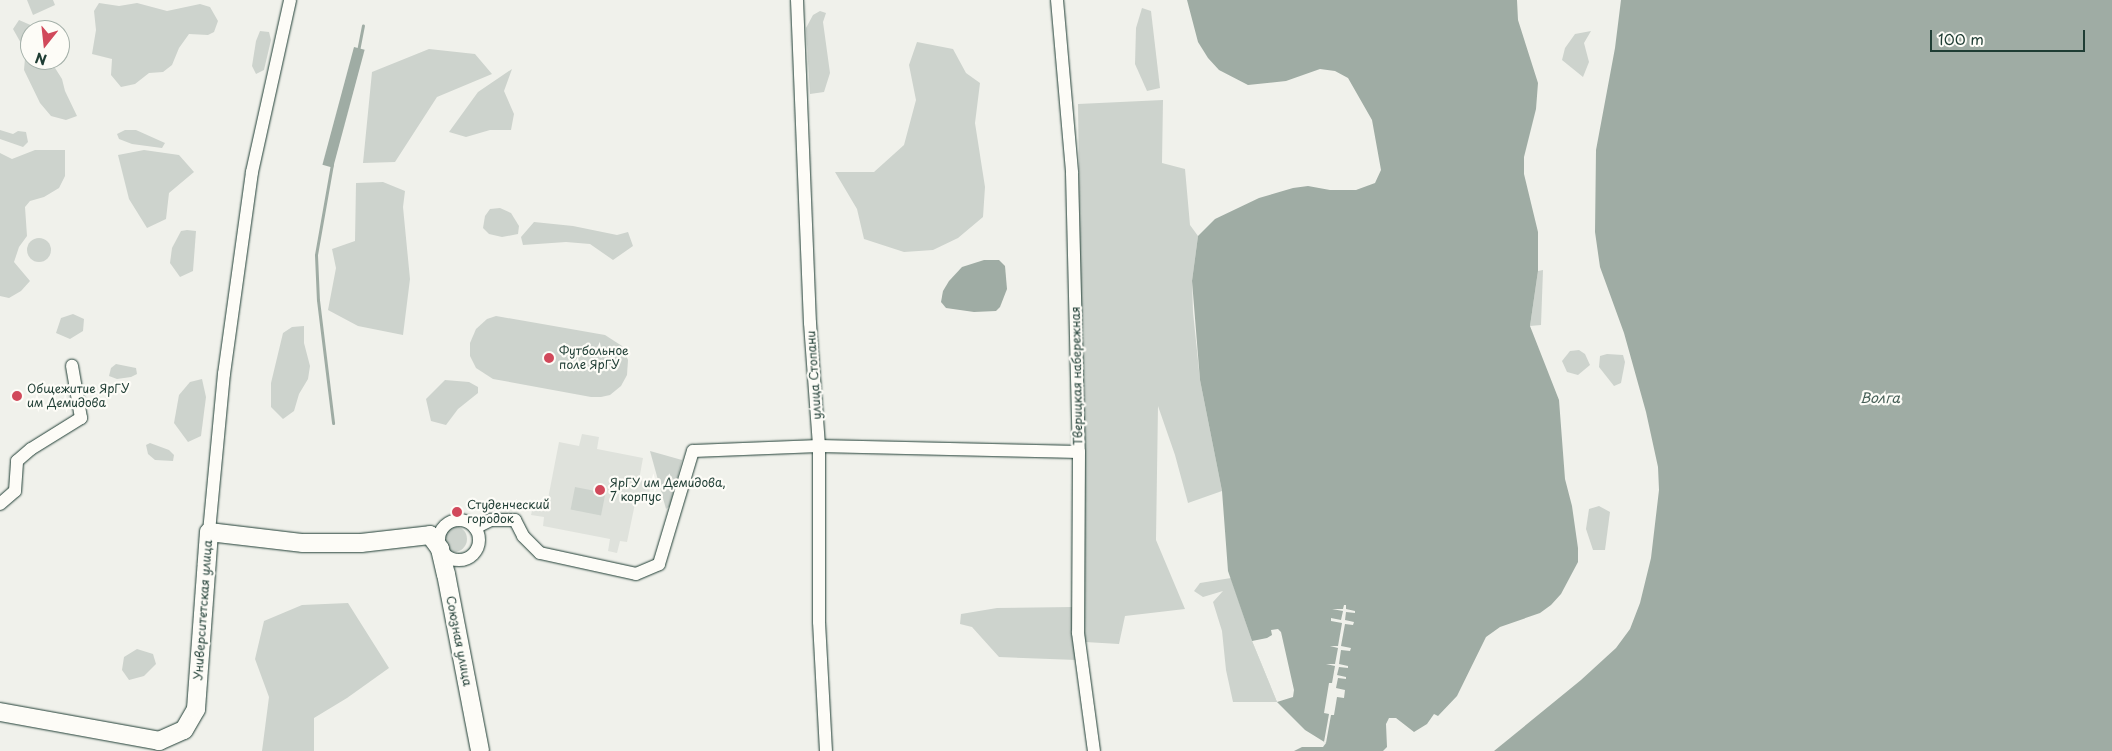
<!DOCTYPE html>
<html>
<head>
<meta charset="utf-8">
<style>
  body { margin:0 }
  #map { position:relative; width:2112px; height:751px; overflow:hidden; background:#f0f1eb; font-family:"Playpen Sans",sans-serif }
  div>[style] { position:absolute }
  .built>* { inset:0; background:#dfe2dc }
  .green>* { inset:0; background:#cdd3cd; transform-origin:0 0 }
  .round { border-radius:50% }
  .water>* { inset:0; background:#9faca4; transform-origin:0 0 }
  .pier>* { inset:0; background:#f0f1eb }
  .stream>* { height:3px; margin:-1.5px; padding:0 1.5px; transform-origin:1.5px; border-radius:1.5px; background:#9faca4 }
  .roads { filter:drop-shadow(0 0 1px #1f3d34) drop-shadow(0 0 1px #1f3d34) }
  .street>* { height:12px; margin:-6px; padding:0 6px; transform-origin:6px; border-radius:6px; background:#fdfcf7 }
  .street>.ring { margin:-6px; padding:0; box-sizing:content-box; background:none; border:12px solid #fdfcf7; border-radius:50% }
  .secondary>* { height:18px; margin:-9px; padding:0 9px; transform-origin:9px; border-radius:9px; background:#fdfcf7 }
  .dots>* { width:14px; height:14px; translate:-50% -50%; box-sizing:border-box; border:2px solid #fdfcf7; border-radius:50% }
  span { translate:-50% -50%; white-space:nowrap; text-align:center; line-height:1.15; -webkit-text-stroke:4.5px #fdfcf7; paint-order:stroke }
  .poi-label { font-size:12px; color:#1f3d34 }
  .left { translate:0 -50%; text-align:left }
  .street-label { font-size:12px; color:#1f3d34 }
  .water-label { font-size:14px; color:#455e56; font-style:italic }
  .north { position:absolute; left:20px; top:20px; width:50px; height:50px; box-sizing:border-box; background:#fdfcf7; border:1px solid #a4b0a9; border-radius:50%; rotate:196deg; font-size:14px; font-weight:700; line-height:20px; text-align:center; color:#1f3d34 }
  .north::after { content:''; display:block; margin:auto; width:18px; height:22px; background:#d1495b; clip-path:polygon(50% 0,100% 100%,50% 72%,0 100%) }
  .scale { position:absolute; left:1930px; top:30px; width:155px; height:22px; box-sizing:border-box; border:2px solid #1f3d34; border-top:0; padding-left:6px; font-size:15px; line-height:18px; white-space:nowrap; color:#1f3d34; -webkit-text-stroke:4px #fdfcf7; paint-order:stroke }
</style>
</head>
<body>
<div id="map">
  <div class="built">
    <div style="clip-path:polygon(582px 434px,599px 437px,597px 449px,643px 458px,639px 480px,651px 482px,648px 501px,636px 499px,627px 542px,620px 541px,617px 553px,608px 551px,610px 539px,543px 526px,544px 517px,531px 515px,533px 507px,546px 509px,559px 442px,579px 446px)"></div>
  </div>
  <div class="green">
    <div style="clip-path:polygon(27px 0,53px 0,55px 5px,33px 15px)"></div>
    <div style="clip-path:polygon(99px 3px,119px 6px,137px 3px,167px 11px,200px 4px,210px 7px,218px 21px,214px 32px,208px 35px,189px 34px,179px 48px,172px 65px,163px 72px,149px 73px,135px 84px,121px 87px,111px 75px,112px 59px,92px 54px,96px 30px,94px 11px)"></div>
    <div style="clip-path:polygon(1142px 8px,1151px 11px,1160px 88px,1147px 91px,1135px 64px,1136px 28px)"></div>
    <div style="clip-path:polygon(820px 11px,826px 13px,823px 22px,830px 73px,824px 92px,810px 94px,806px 28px,813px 15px)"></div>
    <div style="clip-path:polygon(19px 20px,42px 30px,30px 30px,30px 60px,50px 60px,62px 79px,65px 91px,77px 116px,66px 120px,51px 116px,40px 103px,24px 70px,25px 58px,22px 45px,13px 29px)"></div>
    <div style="clip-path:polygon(260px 31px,269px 32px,271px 40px,264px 70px,256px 74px,252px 66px,256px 41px)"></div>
    <div style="clip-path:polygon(1591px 31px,1584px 43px,1589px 62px,1583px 77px,1562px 60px,1565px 48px,1575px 34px)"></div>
    <div style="clip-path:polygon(917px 42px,953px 49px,966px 73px,980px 83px,975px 123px,985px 187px,983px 217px,958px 238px,933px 250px,904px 252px,864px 239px,857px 209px,835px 172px,874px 172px,904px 145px,916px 100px,909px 65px)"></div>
    <div style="clip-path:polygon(429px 49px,475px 54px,492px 74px,437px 97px,395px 162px,363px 163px,372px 72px)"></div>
    <div style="clip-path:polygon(512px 69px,504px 91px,514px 114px,511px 130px,490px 130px,466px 137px,449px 132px,478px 92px)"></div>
    <div style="clip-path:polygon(1163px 100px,1162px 163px,1185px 169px,1190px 225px,1198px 236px,1192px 281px,1193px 312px,1200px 380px,1222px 491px,1188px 503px,1175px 455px,1158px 406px,1156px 540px,1185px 609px,1125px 616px,1119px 644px,1085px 642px,1078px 104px)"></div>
    <div style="clip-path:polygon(0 130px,13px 134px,18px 131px,26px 132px,28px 142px,23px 147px,0 139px)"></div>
    <div style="clip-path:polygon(125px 130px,136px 130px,165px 143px,162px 148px,132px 144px,119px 139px,117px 134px)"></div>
    <div style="clip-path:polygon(35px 150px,65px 150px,65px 176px,59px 188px,44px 197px,30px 201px,25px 207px,27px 236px,19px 247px,14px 262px,30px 281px,21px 291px,9px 298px,0 296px,0 153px,12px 159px)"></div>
    <div style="clip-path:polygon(144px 150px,179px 155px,194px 172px,169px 193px,166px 219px,147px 228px,129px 199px,118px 155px)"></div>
    <div style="clip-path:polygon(383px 182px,405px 191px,403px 207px,410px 279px,403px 335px,358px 326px,328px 310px,336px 268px,332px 249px,355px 241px,356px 183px)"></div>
    <div style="clip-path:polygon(500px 208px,511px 213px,519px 226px,518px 234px,502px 237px,489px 234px,483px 228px,485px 216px,490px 209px)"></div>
    <div style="clip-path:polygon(534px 222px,573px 226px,617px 235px,628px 232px,633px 246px,613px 260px,590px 244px,566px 242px,523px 245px,521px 237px)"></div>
    <div style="clip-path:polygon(187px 230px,196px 231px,193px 271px,180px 277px,170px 263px,172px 248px,181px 231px)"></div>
    <div class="round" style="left:27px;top:238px;width:24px;height:24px"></div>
    <div style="clip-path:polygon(1543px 270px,1541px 325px,1530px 326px,1538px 271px)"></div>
    <div style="clip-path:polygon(73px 314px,84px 319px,83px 331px,70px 339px,56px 333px,61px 318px)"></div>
    <div style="clip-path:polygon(496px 316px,605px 335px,622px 346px,628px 360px,627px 375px,621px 386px,610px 395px,601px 397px,591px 397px,493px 379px,476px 368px,470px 356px,470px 343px,476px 329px,487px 319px)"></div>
    <div style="clip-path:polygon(304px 326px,304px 343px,310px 366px,308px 379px,299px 394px,294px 411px,283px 419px,271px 407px,271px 383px,283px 333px,292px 327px)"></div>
    <div style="clip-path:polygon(1579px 350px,1585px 354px,1590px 365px,1578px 375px,1567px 372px,1562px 361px,1570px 351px)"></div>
    <div style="clip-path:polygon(1607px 354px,1623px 355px,1625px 362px,1621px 383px,1614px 386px,1599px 367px,1600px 356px)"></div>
    <div style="clip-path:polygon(116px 364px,136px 368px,137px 374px,131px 377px,117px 379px,109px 376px,111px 368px)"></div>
    <div style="clip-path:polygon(202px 379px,206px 397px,201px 436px,188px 442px,174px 423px,179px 395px,190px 382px)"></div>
    <div style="clip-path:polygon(445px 380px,469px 382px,478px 387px,478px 393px,458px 409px,446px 425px,431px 421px,426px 399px)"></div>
    <div style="clip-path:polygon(150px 443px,169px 450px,174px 455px,173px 461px,155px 460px,148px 454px,146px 445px)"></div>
    <div style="clip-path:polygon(650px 451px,682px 460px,670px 506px,666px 509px)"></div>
    <div style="left:575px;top:487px;width:31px;height:23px;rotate:11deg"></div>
    <div style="clip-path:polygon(1599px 506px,1610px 512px,1605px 550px,1593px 550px,1586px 529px,1589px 509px)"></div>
    <div class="round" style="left:441px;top:526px;width:26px;height:26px"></div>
    <div style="clip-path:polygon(1231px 578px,1252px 641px,1277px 702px,1233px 702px,1226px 670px,1222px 631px,1213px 602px,1223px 591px,1203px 597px,1194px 591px,1200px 583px)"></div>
    <div style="clip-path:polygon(348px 603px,389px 668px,347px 698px,314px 718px,314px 751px,262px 751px,269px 697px,255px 659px,264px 621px,302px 605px)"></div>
    <div style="clip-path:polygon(1073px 607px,1077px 660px,999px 657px,972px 627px,960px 624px,961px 614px,997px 608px)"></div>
    <div style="clip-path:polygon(137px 649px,153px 654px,156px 664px,144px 676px,129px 680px,122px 670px,124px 657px)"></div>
  </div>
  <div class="water">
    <div style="clip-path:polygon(1187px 0,1517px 0,1518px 20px,1538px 83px,1536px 109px,1524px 157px,1524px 174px,1538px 232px,1538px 271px,1530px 326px,1559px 400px,1565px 479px,1572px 506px,1578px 548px,1578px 562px,1561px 594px,1551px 605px,1540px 613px,1500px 627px,1486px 637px,1457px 696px,1438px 716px,1434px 714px,1427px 724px,1414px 732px,1396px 718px,1389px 718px,1386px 724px,1387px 747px,1383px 751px,1294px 751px,1302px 747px,1323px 747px,1326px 743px,1305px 730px,1277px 702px,1252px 641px,1228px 571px,1222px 491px,1200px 380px,1192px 281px,1198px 236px,1215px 219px,1259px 198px,1293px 188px,1308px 186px,1330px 190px,1356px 190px,1375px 183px,1381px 170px,1372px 120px,1348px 78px,1335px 71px,1320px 69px,1286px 81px,1248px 85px,1219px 70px,1208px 58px,1198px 42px)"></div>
    <div style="clip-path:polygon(1621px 0,2112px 0,2112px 751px,1494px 751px,1581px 680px,1616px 648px,1630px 629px,1640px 603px,1651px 558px,1659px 490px,1658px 467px,1646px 412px,1624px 333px,1600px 267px,1595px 232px,1596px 150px,1615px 48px)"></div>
    <div style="left:354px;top:47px;width:11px;height:122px;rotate:15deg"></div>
    <div style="clip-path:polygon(984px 260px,999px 260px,1005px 266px,1007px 289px,1000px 307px,996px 311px,974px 312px,946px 308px,941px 302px,943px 291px,949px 281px,962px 267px)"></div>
  </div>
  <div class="pier">
    <div style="clip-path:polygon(1344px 605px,1346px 605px,1346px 609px,1355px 611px,1355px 613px,1346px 612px,1345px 620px,1354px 622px,1353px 625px,1345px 624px,1341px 646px,1351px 648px,1350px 651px,1341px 650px,1339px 664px,1348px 666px,1348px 668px,1339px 667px,1337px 675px,1346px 677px,1346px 679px,1338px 678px,1336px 688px,1345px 690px,1344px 698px,1337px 697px,1334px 715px,1331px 715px,1326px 743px,1324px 742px,1329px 714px,1324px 713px,1329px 683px,1332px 683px,1335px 666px,1326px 664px,1335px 664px,1338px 648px,1330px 646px,1338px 646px,1342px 623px,1331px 621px,1331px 618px,1341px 620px,1343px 611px,1332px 609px,1343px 609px)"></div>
    <div style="clip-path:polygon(1278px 629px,1281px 632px,1294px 690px,1293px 697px,1277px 702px,1252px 641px,1267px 638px,1272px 635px,1271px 630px)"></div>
  </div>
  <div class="stream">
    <div style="left:358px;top:51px;width:26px;rotate:-79deg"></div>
    <div style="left:332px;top:164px;width:92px;rotate:100deg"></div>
    <div style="left:316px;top:255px;width:45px;rotate:87.5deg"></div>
    <div style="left:318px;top:300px;width:124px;rotate:83deg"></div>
  </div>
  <div class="roads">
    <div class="street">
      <div style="left:797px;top:0;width:323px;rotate:87.7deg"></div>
      <div style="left:810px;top:323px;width:123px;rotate:85.8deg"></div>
      <div style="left:819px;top:446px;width:176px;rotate:90deg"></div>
      <div style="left:819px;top:622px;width:129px;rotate:86.9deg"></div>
      <div style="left:1057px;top:0;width:174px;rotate:85deg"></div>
      <div style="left:1072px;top:173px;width:279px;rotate:88.6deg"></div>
      <div style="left:1079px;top:452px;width:181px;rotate:90.3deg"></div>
      <div style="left:1078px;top:633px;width:119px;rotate:82.3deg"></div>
      <div style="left:0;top:504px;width:20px;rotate:-41deg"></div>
      <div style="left:15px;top:491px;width:30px;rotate:-86deg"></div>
      <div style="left:17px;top:461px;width:18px;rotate:-41deg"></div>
      <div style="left:31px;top:449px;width:59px;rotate:-31.8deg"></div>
      <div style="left:81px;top:418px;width:53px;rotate:-99.8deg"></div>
      <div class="ring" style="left:439px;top:520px;width:28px;height:28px"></div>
      <div style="left:475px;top:528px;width:18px;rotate:-27deg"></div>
      <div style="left:491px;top:520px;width:24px"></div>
      <div style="left:515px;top:520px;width:18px;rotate:63deg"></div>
      <div style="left:523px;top:536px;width:24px;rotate:45deg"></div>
      <div style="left:540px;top:553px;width:98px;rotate:12.3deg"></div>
      <div style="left:636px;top:574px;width:25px;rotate:-23deg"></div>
      <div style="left:659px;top:564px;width:118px;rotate:-73.3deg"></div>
      <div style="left:693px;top:451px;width:126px;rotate:-2.3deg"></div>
      <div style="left:819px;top:446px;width:260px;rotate:1.3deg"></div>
      <div style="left:209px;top:532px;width:159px;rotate:-84.6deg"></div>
      <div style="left:224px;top:374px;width:204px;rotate:-82.1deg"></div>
      <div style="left:252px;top:172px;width:176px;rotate:-77.5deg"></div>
    </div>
    <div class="secondary">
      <div style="left:0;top:712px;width:162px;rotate:10.3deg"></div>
      <div style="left:159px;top:741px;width:27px;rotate:-24deg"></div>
      <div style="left:184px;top:730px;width:24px;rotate:-60deg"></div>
      <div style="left:196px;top:709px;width:177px;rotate:-85.8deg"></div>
      <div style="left:209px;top:532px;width:95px;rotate:6.7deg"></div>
      <div style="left:303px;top:543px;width:58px"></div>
      <div style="left:361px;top:543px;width:69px;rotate:-6.6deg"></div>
      <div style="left:430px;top:535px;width:17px;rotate:54deg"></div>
      <div style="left:440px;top:549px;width:26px;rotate:77deg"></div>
      <div style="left:446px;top:574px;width:180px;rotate:79.1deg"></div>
    </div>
  </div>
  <div class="dots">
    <div style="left:549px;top:358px;background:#d1495b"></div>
    <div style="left:17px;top:396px;background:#d1495b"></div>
    <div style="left:600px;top:490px;background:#d1495b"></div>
    <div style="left:457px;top:512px;background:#d1495b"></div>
  </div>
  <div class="poi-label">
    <span class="left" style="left:559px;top:358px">Футбольное<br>поле ЯрГУ</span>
    <span class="left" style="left:27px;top:396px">Общежитие ЯрГУ<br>им Демидова</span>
    <span class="left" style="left:610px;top:490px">ЯрГУ им Демидова,<br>7 корпус</span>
    <span class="left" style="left:467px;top:512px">Студенческий<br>городок</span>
  </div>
  <div class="street-label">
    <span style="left:814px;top:375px;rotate:-94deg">улица Стопани</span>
    <span style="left:1077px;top:376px;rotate:-91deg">Тверицкая набережная</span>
    <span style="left:203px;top:610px;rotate:-86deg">Университетская улица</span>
    <span style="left:459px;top:641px;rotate:79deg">Союзная улица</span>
  </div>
  <div class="water-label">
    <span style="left:1880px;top:398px">Волга</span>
  </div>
  <div class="north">N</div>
  <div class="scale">100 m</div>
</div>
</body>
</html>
